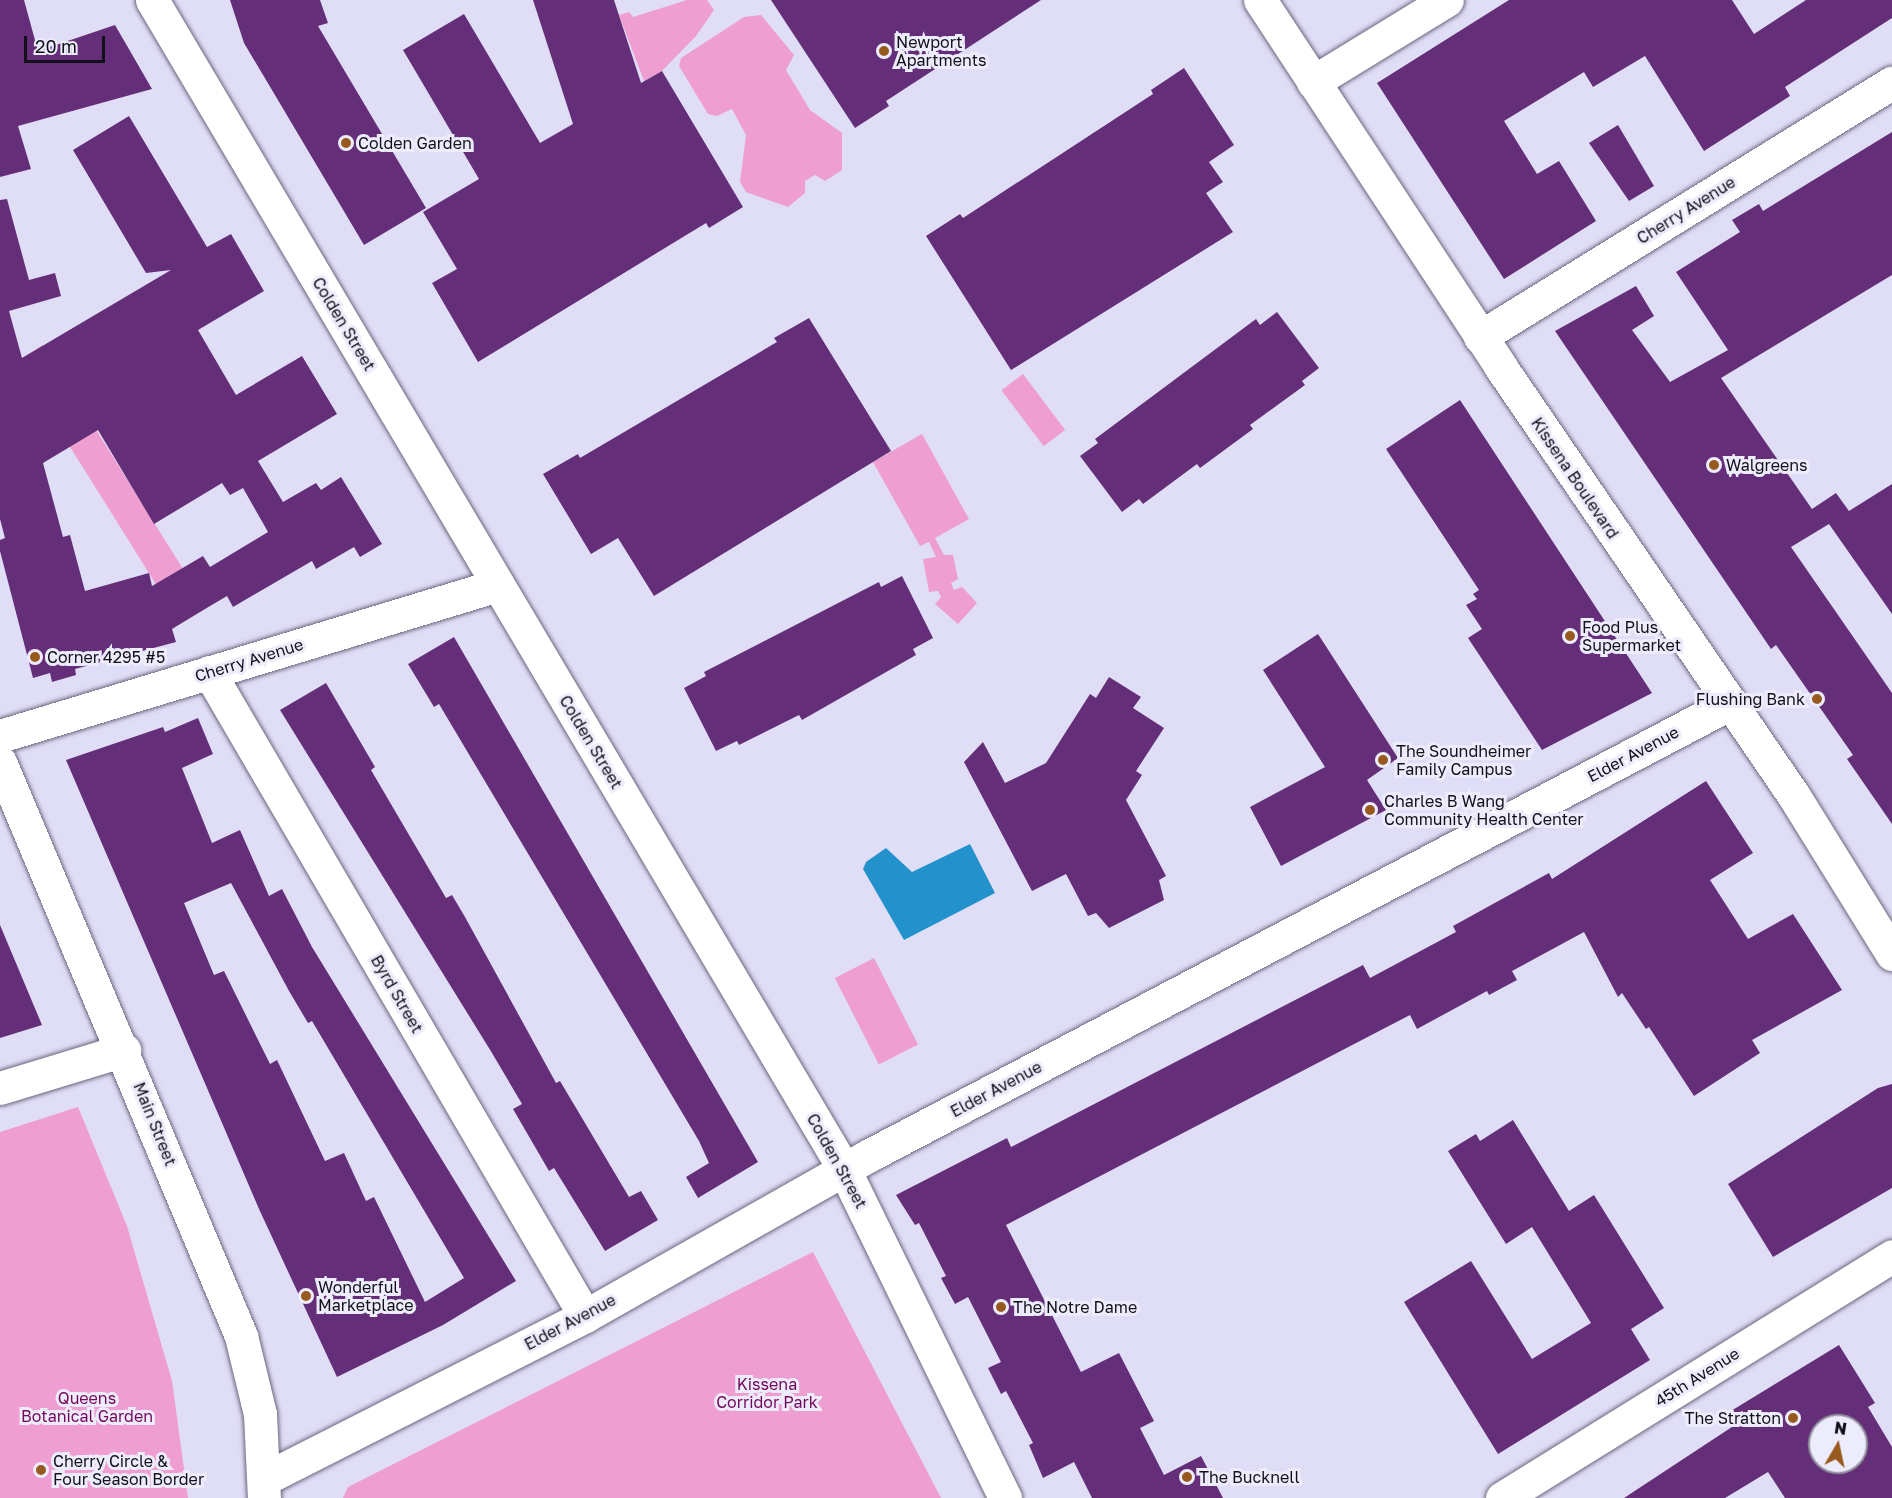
<!DOCTYPE html>
<html>
<head>
<meta charset="utf-8">
<style>
  body { margin:0 }
  #map { position:relative; width:1892px; height:1498px; overflow:hidden; background:#e0def7; font-family:"Golos Text",sans-serif }
  div>[style] { position:absolute }
  .green>* { inset:0; background:#ee9ed0; transform-origin:0 0 }
  .water>* { inset:0; background:#2391cc }
  .building>* { inset:0; background:#642f78 }
  .roads { filter:drop-shadow(0 0 2px #6a687e) drop-shadow(0 0 2px #6a687e) }
  .minor>* { height:33px; margin:-16.5px; padding:0 16.5px; transform-origin:16.5px; border-radius:16.5px; background:#fff }
  .major>* { height:33px; margin:-16.5px; padding:0 16.5px; transform-origin:16.5px; border-radius:16.5px; background:#fff }
  .dots>* { width:16px; height:16px; translate:-50% -50%; box-sizing:border-box; border:3px solid #edecfc; border-radius:50% }
  span { translate:-50% -50%; white-space:nowrap; text-align:center; line-height:1.15; -webkit-text-stroke:6px #edecfc; paint-order:stroke }
  .poi-label { font-size:16px; color:#121119 }
  .left { translate:0 -50%; text-align:left }
  .right { translate:-100% -50%; text-align:right }
  .street-label { font-size:16px; color:#121119 }
  .park-label { font-size:16px; color:#75075a }
  .north { position:absolute; left:1808px; top:1414px; width:60px; height:60px; box-sizing:border-box; background:#edecfc; border:2px solid #9594a1; border-radius:50%; rotate:9deg; font-size:16px; font-weight:700; line-height:24px; text-align:center; color:#121119 }
  .north::after { content:''; display:block; margin:auto; width:21px; height:27px; background:#97591e; clip-path:polygon(50% 0,100% 100%,50% 72%,0 100%) }
  .scale { position:absolute; left:24px; top:36px; width:81px; height:27px; box-sizing:border-box; border:3px solid #121119; border-top:0; padding-left:8px; font-size:18px; line-height:21px; white-space:nowrap; color:#121119; -webkit-text-stroke:4px #edecfc; paint-order:stroke }
</style>
</head>
<body>
<div id="map">
  <div class="green">
    <div style="clip-path:polygon(687px 0,707px 0,714px 10px,696px 36px,662px 71px,644px 81px,619px 15px,629px 12px,633px 17px)"></div>
    <div style="clip-path:polygon(761px 15px,794px 55px,786px 70px,810px 110px,842px 133px,842px 170px,825px 181px,815px 175px,805px 181px,805px 193px,788px 207px,746px 192px,740px 182px,746px 135px,732px 109px,717px 116px,708px 114px,679px 66px,681px 58px,744px 17px)"></div>
    <div style="left:43px;top:345px;width:263px;height:31px;rotate:58deg"></div>
    <div style="left:1023px;top:374px;width:70px;height:27px;rotate:53deg"></div>
    <div style="clip-path:polygon(922px 434px,969px 519px,935px 538px,944px 555px,953px 555px,958px 579px,951px 583px,954px 590px,962px 587px,977px 603px,958px 624px,935px 604px,941px 597px,938px 591px,929px 592px,923px 559px,936px 557px,929px 542px,920px 546px,873px 462px)"></div>
    <div style="left:874px;top:958px;width:97px;height:44px;rotate:63deg"></div>
    <div style="clip-path:polygon(78px 1107px,127px 1226px,172px 1381px,188px 1498px,0 1498px,0 1132px)"></div>
    <div style="clip-path:polygon(813px 1252px,941px 1498px,343px 1498px,348px 1487px)"></div>
  </div>
  <div class="water">
    <div style="clip-path:polygon(970px 844px,995px 893px,904px 940px,863px 869px,866px 862px,886px 848px,912px 872px)"></div>
  </div>
  <div class="building">
    <div style="clip-path:polygon(0 0,24px 0,38px 51px,115px 25px,152px 89px,18px 126px,31px 169px,0 177px)"></div>
    <div style="clip-path:polygon(230px 0,320px 0,328px 23px,318px 26px,426px 208px,364px 245px,244px 43px)"></div>
    <div style="clip-path:polygon(533px 0,614px 0,641px 83px,662px 71px,743px 207px,709px 228px,706px 223px,478px 362px,432px 283px,457px 269px,423px 212px,479px 179px,403px 50px,464px 14px,540px 143px,573px 124px)"></div>
    <div style="clip-path:polygon(771px 0,1041px 0,886px 101px,889px 106px,855px 128px)"></div>
    <div style="clip-path:polygon(1509px 0,1732px 0,1754px 34px,1806px 0,1892px 0,1892px 18px,1785px 87px,1790px 96px,1704px 151px,1645px 56px,1593px 87px,1584px 72px,1504px 121px,1537px 174px,1559px 161px,1596px 221px,1504px 279px,1377px 83px)"></div>
    <div style="clip-path:polygon(1184px 68px,1234px 145px,1209px 162px,1223px 182px,1206px 193px,1233px 232px,1011px 370px,926px 236px,960px 214px,963px 218px,1153px 94px,1151px 90px)"></div>
    <div style="clip-path:polygon(evenodd,129px 116px,207px 247px,231px 234px,264px 291px,198px 330px,236px 395px,302px 356px,337px 414px,258px 461px,283px 502px,316px 483px,321px 490px,341px 477px,382px 544px,360px 557px,354px 547px,316px 569px,312px 561px,233px 607px,227px 596px,205px 609px,172px 629px,176px 642px,75px 669px,76px 675px,52px 682px,50px 673px,33px 678px,0 551px,0 540px,5px 538px,0 519px,0 200px,7px 199px,29px 280px,55px 273px,61px 296px,9px 311px,22px 358px,171px 270px,146px 273px,73px 150px,129px 116px,98px 430px,154px 524px,222px 483px,230px 495px,243px 488px,268px 532px,210px 567px,203px 556px,152px 586px,149px 573px,85px 591px,70px 535px,63px 537px,43px 463px,98px 430px)"></div>
    <div style="clip-path:polygon(1618px 125px,1654px 186px,1629px 201px,1589px 143px)"></div>
    <div style="clip-path:polygon(1892px 132px,1892px 275px,1721px 378px,1812px 509px,1836px 493px,1849px 511px,1892px 484px,1892px 614px,1829px 524px,1791px 547px,1892px 693px,1892px 824px,1847px 759px,1853px 755px,1776px 645px,1771px 649px,1555px 331px,1636px 286px,1654px 316px,1632px 330px,1670px 382px,1728px 350px,1676px 272px,1740px 232px,1732px 220px,1759px 204px,1763px 211px)"></div>
    <div style="clip-path:polygon(1277px 312px,1319px 368px,1302px 381px,1305px 385px,1250px 425px,1253px 429px,1200px 468px,1197px 464px,1143px 504px,1139px 499px,1122px 512px,1080px 456px,1098px 443px,1095px 439px,1256px 319px,1260px 325px)"></div>
    <div style="clip-path:polygon(809px 318px,891px 451px,654px 596px,618px 538px,591px 554px,543px 474px,578px 454px,580px 458px,777px 342px,774px 338px)"></div>
    <div style="clip-path:polygon(1460px 400px,1652px 693px,1542px 750px,1468px 638px,1482px 629px,1466px 605px,1477px 599px,1473px 594px,1479px 590px,1386px 449px)"></div>
    <div style="clip-path:polygon(902px 576px,933px 638px,913px 649px,916px 655px,802px 720px,799px 715px,739px 745px,737px 741px,716px 751px,684px 688px,706px 676px,704px 672px,879px 582px,881px 587px)"></div>
    <div style="clip-path:polygon(1318px 634px,1398px 758px,1367px 780px,1386px 810px,1281px 866px,1250px 807px,1325px 767px,1263px 670px)"></div>
    <div style="clip-path:polygon(454px 637px,758px 1162px,698px 1198px,686px 1177px,709px 1163px,699px 1141px,439px 704px,434px 707px,408px 664px)"></div>
    <div style="clip-path:polygon(1109px 677px,1141px 697px,1133px 708px,1164px 728px,1136px 771px,1142px 775px,1126px 800px,1166px 876px,1159px 880px,1164px 900px,1109px 928px,1096px 913px,1088px 916px,1066px 874px,1032px 891px,964px 762px,983px 742px,1005px 783px,1046px 763px,1090px 694px,1096px 698px)"></div>
    <div style="clip-path:polygon(326px 683px,375px 767px,371px 770px,446px 898px,452px 895px,465px 917px,556px 1083px,560px 1081px,629px 1197px,641px 1191px,658px 1220px,605px 1251px,554px 1168px,549px 1171px,513px 1109px,522px 1104px,492px 1053px,280px 710px)"></div>
    <div style="clip-path:polygon(evenodd,198px 718px,213px 754px,182px 768px,212px 843px,240px 830px,269px 896px,282px 889px,312px 947px,516px 1281px,443px 1325px,337px 1377px,259px 1209px,66px 760px,163px 727px,165px 732px,198px 718px,231px 883px,289px 991px,308px 1023px,312px 1021px,464px 1278px,425px 1302px,374px 1197px,366px 1201px,344px 1153px,325px 1161px,277px 1060px,270px 1064px,224px 971px,214px 975px,184px 903px,231px 883px)"></div>
    <div style="clip-path:polygon(1706px 781px,1753px 853px,1710px 880px,1748px 939px,1793px 914px,1842px 990px,1752px 1040px,1760px 1053px,1694px 1096px,1649px 1027px,1646px 1029px,1622px 993px,1618px 997px,1584px 932px,1512px 971px,1517px 980px,1489px 995px,1487px 991px,1417px 1029px,1410px 1015px,1006px 1225px,1081px 1372px,1119px 1353px,1154px 1421px,1140px 1428px,1164px 1475px,1201px 1456px,1223px 1498px,1092px 1498px,1074px 1462px,1043px 1478px,1029px 1445px,1033px 1443px,1006px 1391px,1001px 1394px,988px 1368px,1001px 1362px,968px 1297px,955px 1304px,941px 1278px,946px 1276px,919px 1223px,915px 1225px,896px 1195px,1007px 1138px,1011px 1147px,1363px 965px,1370px 978px,1456px 932px,1453px 926px,1549px 873px,1552px 879px)"></div>
    <div style="clip-path:polygon(0 925px,42px 1025px,0 1038px)"></div>
    <div style="clip-path:polygon(1892px 1084px,1892px 1188px,1773px 1257px,1728px 1184px,1878px 1088px)"></div>
    <div style="clip-path:polygon(1513px 1120px,1569px 1211px,1594px 1195px,1664px 1308px,1631px 1329px,1650px 1360px,1498px 1454px,1404px 1302px,1471px 1261px,1532px 1359px,1591px 1323px,1532px 1227px,1506px 1244px,1448px 1151px,1476px 1134px,1480px 1141px)"></div>
    <div style="clip-path:polygon(evenodd,1839px 1345px,1875px 1403px,1868px 1407px,1892px 1447px,1892px 1498px,1785px 1498px,1768px 1472px,1725px 1498px,1624px 1498px,1738px 1423px,1731px 1411px,1839px 1345px,1820px 1426px,1856px 1426px,1856px 1462px,1820px 1462px,1820px 1426px)"></div>
  </div>
  <div class="roads">
    <div class="minor">
      <div style="left:152px;top:0;width:1358px;rotate:59.38deg"></div>
      <div style="left:844px;top:1169px;width:366px;rotate:63.9deg"></div>
      <div style="left:1313px;top:82px;width:157px;rotate:-31.5deg"></div>
      <div style="left:1480px;top:337px;width:484px;rotate:-31.7deg"></div>
      <div style="left:209px;top:672px;width:746px;rotate:59.72deg"></div>
      <div style="left:0;top:736px;width:520px;rotate:-16.87deg"></div>
      <div style="left:0;top:1088px;width:130px;rotate:-17deg"></div>
      <div style="left:266px;top:1478px;width:358px;rotate:-26.9deg"></div>
      <div style="left:585px;top:1316px;width:323px;rotate:-29.5deg"></div>
      <div style="left:866px;top:1157px;width:975px;rotate:-27.7deg"></div>
      <div style="left:1502px;top:1498px;width:459px;rotate:-31.8deg"></div>
    </div>
    <div class="major">
      <div style="left:1260px;top:0;width:438px;rotate:56.7deg"></div>
      <div style="left:1500px;top:366px;width:521px;rotate:55.64deg"></div>
      <div style="left:1794px;top:796px;width:186px;rotate:58.2deg"></div>
      <div style="left:0;top:762px;width:623px;rotate:67.22deg"></div>
      <div style="left:241px;top:1336px;width:80px;rotate:76.3deg"></div>
      <div style="left:260px;top:1414px;width:84px;rotate:87.3deg"></div>
    </div>
  </div>
  <div class="dots">
    <div style="left:884px;top:51px;background:#97591e"></div>
    <div style="left:346px;top:143px;background:#97591e"></div>
    <div style="left:1714px;top:465px;background:#97591e"></div>
    <div style="left:1570px;top:636px;background:#97591e"></div>
    <div style="left:35px;top:657px;background:#97591e"></div>
    <div style="left:1817px;top:699px;background:#97591e"></div>
    <div style="left:1383px;top:760px;background:#97591e"></div>
    <div style="left:1370px;top:810px;background:#97591e"></div>
    <div style="left:306px;top:1296px;background:#97591e"></div>
    <div style="left:1001px;top:1307px;background:#97591e"></div>
    <div style="left:1793px;top:1418px;background:#97591e"></div>
    <div style="left:41px;top:1470px;background:#97591e"></div>
    <div style="left:1187px;top:1477px;background:#97591e"></div>
  </div>
  <div class="poi-label">
    <span class="left" style="left:896px;top:51px">Newport<br>Apartments</span>
    <span class="left" style="left:358px;top:143px">Colden Garden</span>
    <span class="left" style="left:1726px;top:465px">Walgreens</span>
    <span class="left" style="left:1582px;top:636px">Food Plus<br>Supermarket</span>
    <span class="left" style="left:47px;top:657px">Corner 4295 #5</span>
    <span class="right" style="left:1805px;top:699px">Flushing Bank</span>
    <span class="left" style="left:1396px;top:760px">The Soundheimer<br>Family Campus</span>
    <span class="left" style="left:1384px;top:810px">Charles B Wang<br>Community Health Center</span>
    <span class="left" style="left:318px;top:1296px">Wonderful<br>Marketplace</span>
    <span class="left" style="left:1013px;top:1307px">The Notre Dame</span>
    <span class="right" style="left:1781px;top:1418px">The Stratton</span>
    <span class="left" style="left:53px;top:1470px">Cherry Circle &amp;<br>Four Season Border</span>
    <span class="left" style="left:1199px;top:1477px">The Bucknell</span>
  </div>
  <div class="street-label">
    <span style="left:1686px;top:210px;rotate:-32deg">Cherry Avenue</span>
    <span style="left:344px;top:324px;rotate:59deg">Colden Street</span>
    <span style="left:1575px;top:478px;rotate:56deg">Kissena Boulevard</span>
    <span style="left:249px;top:660px;rotate:-17deg">Cherry Avenue</span>
    <span style="left:591px;top:742px;rotate:59deg">Colden Street</span>
    <span style="left:1633px;top:754px;rotate:-28deg">Elder Avenue</span>
    <span style="left:397px;top:994px;rotate:60deg">Byrd Street</span>
    <span style="left:996px;top:1089px;rotate:-28deg">Elder Avenue</span>
    <span style="left:155px;top:1124px;rotate:68deg">Main Street</span>
    <span style="left:837px;top:1161px;rotate:61deg">Colden Street</span>
    <span style="left:570px;top:1322px;rotate:-28deg">Elder Avenue</span>
    <span style="left:1697px;top:1377px;rotate:-32deg">45th Avenue</span>
  </div>
  <div class="park-label">
    <span style="left:767px;top:1393px">Kissena<br>Corridor Park</span>
    <span style="left:87px;top:1407px">Queens<br>Botanical Garden</span>
  </div>
  <div class="north">N</div>
  <div class="scale">20 m</div>
</div>
</body>
</html>
